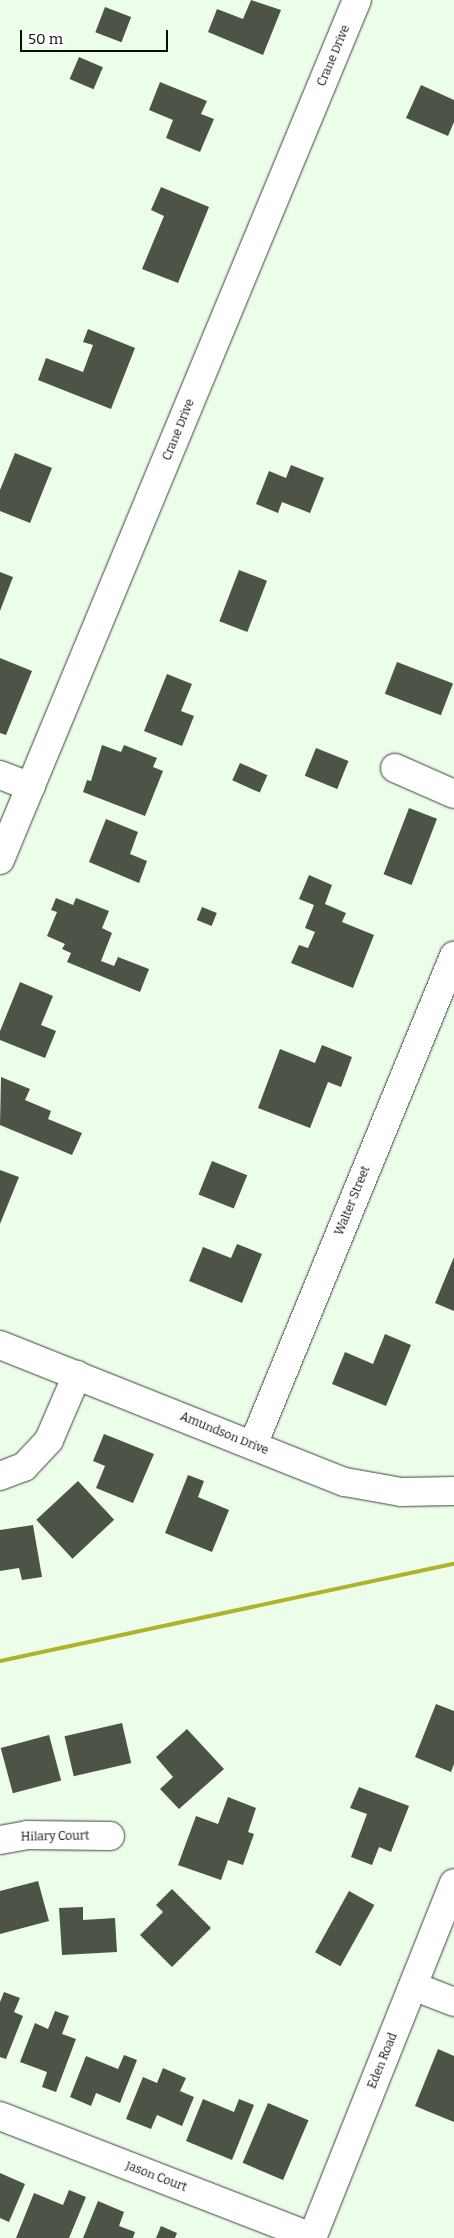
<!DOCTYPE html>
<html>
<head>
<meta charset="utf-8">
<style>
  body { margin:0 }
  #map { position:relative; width:454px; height:2238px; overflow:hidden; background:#ecfeea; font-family:Bitter,serif }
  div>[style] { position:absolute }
  .building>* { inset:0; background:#4e5348; transform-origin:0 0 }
  .roads { filter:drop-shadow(0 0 1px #3e3e3e) drop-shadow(0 0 1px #3e3e3e) }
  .minor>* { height:28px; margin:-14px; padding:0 14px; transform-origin:14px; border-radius:14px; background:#fff }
  .rail>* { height:4px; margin:-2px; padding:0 2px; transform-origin:2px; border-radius:2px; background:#adb32b }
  span { translate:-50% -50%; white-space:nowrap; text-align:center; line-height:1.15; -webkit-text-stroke:5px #fff; paint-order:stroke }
  .street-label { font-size:12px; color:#0b0b0b }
  .scale { position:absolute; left:20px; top:30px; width:148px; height:22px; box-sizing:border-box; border:2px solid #0b0b0b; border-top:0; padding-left:6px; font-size:15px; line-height:18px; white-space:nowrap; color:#0b0b0b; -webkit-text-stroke:4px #fff; paint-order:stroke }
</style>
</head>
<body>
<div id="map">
  <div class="building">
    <div style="clip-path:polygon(251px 0,281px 10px,263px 55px,208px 32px,217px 9px,243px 19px)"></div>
    <div style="left:105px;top:7px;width:28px;height:27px;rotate:21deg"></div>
    <div style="left:79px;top:57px;width:26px;height:24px;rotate:23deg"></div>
    <div style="clip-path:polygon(160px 82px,207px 101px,201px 114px,214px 119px,200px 152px,166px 138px,173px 120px,149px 110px)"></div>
    <div style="clip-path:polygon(421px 85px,454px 100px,454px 122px,448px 136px,406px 118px)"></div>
    <div style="clip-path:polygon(161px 187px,209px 207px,178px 283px,142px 269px,164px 216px,151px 210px)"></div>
    <div style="clip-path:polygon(88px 329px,135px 348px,111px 409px,38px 380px,46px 358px,83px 372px,93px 345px,83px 342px)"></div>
    <div style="clip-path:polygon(15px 453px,52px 468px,30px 523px,0 511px,0 490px)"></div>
    <div style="clip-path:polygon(291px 465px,324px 478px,310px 513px,282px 502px,278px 513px,256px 504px,269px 471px,286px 478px)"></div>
    <div style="left:239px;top:570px;width:30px;height:55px;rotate:21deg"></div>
    <div style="clip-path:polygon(0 572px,13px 577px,0 611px)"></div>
    <div style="clip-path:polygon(0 658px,32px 671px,6px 735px,0 733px)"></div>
    <div style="left:397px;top:662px;width:60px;height:34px;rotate:21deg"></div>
    <div style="clip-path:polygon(167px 674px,192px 684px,181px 711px,194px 716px,182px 746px,144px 731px)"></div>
    <div style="clip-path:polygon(102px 745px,121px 752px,124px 745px,157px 758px,153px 767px,163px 771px,145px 816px,83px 792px,87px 780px,91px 781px)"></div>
    <div style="left:316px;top:748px;width:35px;height:30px;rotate:22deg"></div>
    <div style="left:240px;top:763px;width:30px;height:19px;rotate:24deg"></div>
    <div style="left:409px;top:808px;width:30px;height:71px;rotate:21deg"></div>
    <div style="clip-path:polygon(106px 819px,138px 832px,130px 854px,147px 861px,139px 883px,89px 862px)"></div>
    <div style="clip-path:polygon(309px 875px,332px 885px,325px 904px,346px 913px,342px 922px,374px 935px,353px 988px,291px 963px,299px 945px,308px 948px,315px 932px,305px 928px,314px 905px,299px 899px)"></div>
    <div style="clip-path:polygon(56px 898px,73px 905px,76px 898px,109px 911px,102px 928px,112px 933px,101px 961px,114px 966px,118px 957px,149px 969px,140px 992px,67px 962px,71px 953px,62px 949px,65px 944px,47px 936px,57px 912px,51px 910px)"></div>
    <div style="left:202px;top:907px;width:16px;height:14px;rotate:22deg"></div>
    <div style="clip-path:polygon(20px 982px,53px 996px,41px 1025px,56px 1031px,45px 1058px,0 1040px,0 1031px)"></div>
    <div style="clip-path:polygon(322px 1045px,352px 1057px,341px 1087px,328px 1082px,310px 1128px,258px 1108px,280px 1049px,315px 1063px)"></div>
    <div style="clip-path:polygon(1px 1077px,30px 1089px,25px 1100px,51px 1111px,48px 1119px,82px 1133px,72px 1155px,0 1125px)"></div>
    <div style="left:212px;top:1161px;width:38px;height:36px;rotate:22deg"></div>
    <div style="clip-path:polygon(0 1170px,19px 1177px,0 1224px)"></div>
    <div style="clip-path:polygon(237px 1244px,262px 1254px,242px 1303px,189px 1281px,203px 1247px,231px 1258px)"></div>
    <div style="clip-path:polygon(454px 1257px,454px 1311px,435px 1303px)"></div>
    <div style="clip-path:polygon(385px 1334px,411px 1345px,386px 1406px,332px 1384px,345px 1352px,373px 1364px)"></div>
    <div style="clip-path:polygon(104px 1434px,154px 1454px,133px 1503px,96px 1488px,105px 1466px,93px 1461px)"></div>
    <div style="clip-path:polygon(188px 1475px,204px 1481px,198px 1497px,229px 1510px,212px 1552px,165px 1533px)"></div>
    <div style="left:78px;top:1481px;width:53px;height:57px;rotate:47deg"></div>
    <div style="clip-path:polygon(33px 1525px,42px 1577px,22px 1580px,19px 1568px,0 1571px,0 1530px)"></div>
    <div style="clip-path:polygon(436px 1704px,454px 1711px,454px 1764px,451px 1772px,415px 1757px)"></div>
    <div style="left:122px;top:1723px;width:41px;height:59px;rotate:77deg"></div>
    <div style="clip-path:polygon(187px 1729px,224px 1769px,179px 1809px,160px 1789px,173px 1777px,156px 1757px)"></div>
    <div style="left:49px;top:1735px;width:47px;height:50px;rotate:75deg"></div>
    <div style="clip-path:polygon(359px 1787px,409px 1806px,391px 1852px,379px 1847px,372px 1865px,351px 1857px,367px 1814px,350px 1808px)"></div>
    <div style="clip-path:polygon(228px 1797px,256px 1808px,248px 1832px,254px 1834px,243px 1865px,228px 1860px,221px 1880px,178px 1865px,196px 1816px,218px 1824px)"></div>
    <div style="clip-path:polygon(38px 1881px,49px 1921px,0 1934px,0 1891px)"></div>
    <div style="clip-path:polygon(172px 1889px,211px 1928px,172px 1967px,140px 1935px,163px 1912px,156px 1905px)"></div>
    <div style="left:349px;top:1891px;width:29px;height:70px;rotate:29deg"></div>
    <div style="clip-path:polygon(83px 1907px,83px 1920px,115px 1918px,117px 1952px,62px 1955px,59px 1908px)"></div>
    <div style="clip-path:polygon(4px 1992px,20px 1998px,14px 2012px,23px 2016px,6px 2059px,0 2057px,0 2002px)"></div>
    <div style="clip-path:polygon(55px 2011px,69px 2016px,62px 2034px,76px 2039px,56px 2092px,42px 2087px,47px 2072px,20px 2062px,35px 2023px,48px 2029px)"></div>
    <div style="clip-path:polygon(438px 2049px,454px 2056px,454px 2122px,415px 2106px)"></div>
    <div style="clip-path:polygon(124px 2055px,137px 2060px,120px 2103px,96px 2093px,91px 2106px,70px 2097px,86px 2056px,118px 2069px)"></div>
    <div style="clip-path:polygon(163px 2068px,186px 2078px,180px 2091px,194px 2097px,182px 2126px,157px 2115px,151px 2129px,126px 2119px,143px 2077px,157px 2083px)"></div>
    <div style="clip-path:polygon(203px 2099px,234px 2112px,239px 2099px,254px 2105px,232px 2160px,186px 2141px)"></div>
    <div style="left:268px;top:2103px;width:44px;height:65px;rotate:23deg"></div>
    <div style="clip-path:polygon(0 2173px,25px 2184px,9px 2222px,0 2218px)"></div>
    <div style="clip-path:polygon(69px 2190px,86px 2197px,69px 2238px,16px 2238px,34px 2193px,63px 2205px)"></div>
    <div style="clip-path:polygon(98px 2201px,124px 2212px,119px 2226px,135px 2232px,133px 2238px,83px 2238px)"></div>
    <div style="clip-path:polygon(161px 2226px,177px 2233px,175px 2238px,156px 2238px)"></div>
  </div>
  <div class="roads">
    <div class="minor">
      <div style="left:395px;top:768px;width:64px;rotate:23.8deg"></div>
      <div style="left:0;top:775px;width:33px;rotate:21deg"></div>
      <div style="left:0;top:860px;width:931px;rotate:-67.46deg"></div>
      <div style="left:0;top:1345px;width:371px;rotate:21.7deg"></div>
      <div style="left:345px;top:1482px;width:57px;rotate:10.1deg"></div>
      <div style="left:401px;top:1492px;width:53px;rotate:-1.1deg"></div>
      <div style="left:253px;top:1445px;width:529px;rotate:-67.66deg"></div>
      <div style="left:0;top:1476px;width:26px;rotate:-21deg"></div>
      <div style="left:24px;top:1467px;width:37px;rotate:-47deg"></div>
      <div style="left:49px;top:1440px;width:71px;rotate:-66.7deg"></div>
      <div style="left:0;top:1840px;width:27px;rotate:-10deg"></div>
      <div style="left:27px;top:1835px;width:83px;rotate:0.7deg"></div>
      <div style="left:413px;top:1986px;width:44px;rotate:21.3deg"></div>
      <div style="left:0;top:2116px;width:335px;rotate:21.2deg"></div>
      <div style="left:312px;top:2238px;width:382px;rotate:-68.2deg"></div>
    </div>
  </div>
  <div class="rail">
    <div style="left:0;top:1661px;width:464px;rotate:-12.1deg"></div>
  </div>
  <div class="street-label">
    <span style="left:334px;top:56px;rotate:-67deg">Crane Drive</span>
    <span style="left:179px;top:430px;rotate:-68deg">Crane Drive</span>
    <span style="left:353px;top:1201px;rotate:-68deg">Walter Street</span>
    <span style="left:224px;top:1434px;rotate:22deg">Amundson Drive</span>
    <span style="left:55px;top:1837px;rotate:-1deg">Hilary Court</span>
    <span style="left:383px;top:2061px;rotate:-68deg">Eden Road</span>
    <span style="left:156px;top:2177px;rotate:21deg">Jason Court</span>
  </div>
  <div class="scale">50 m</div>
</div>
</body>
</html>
